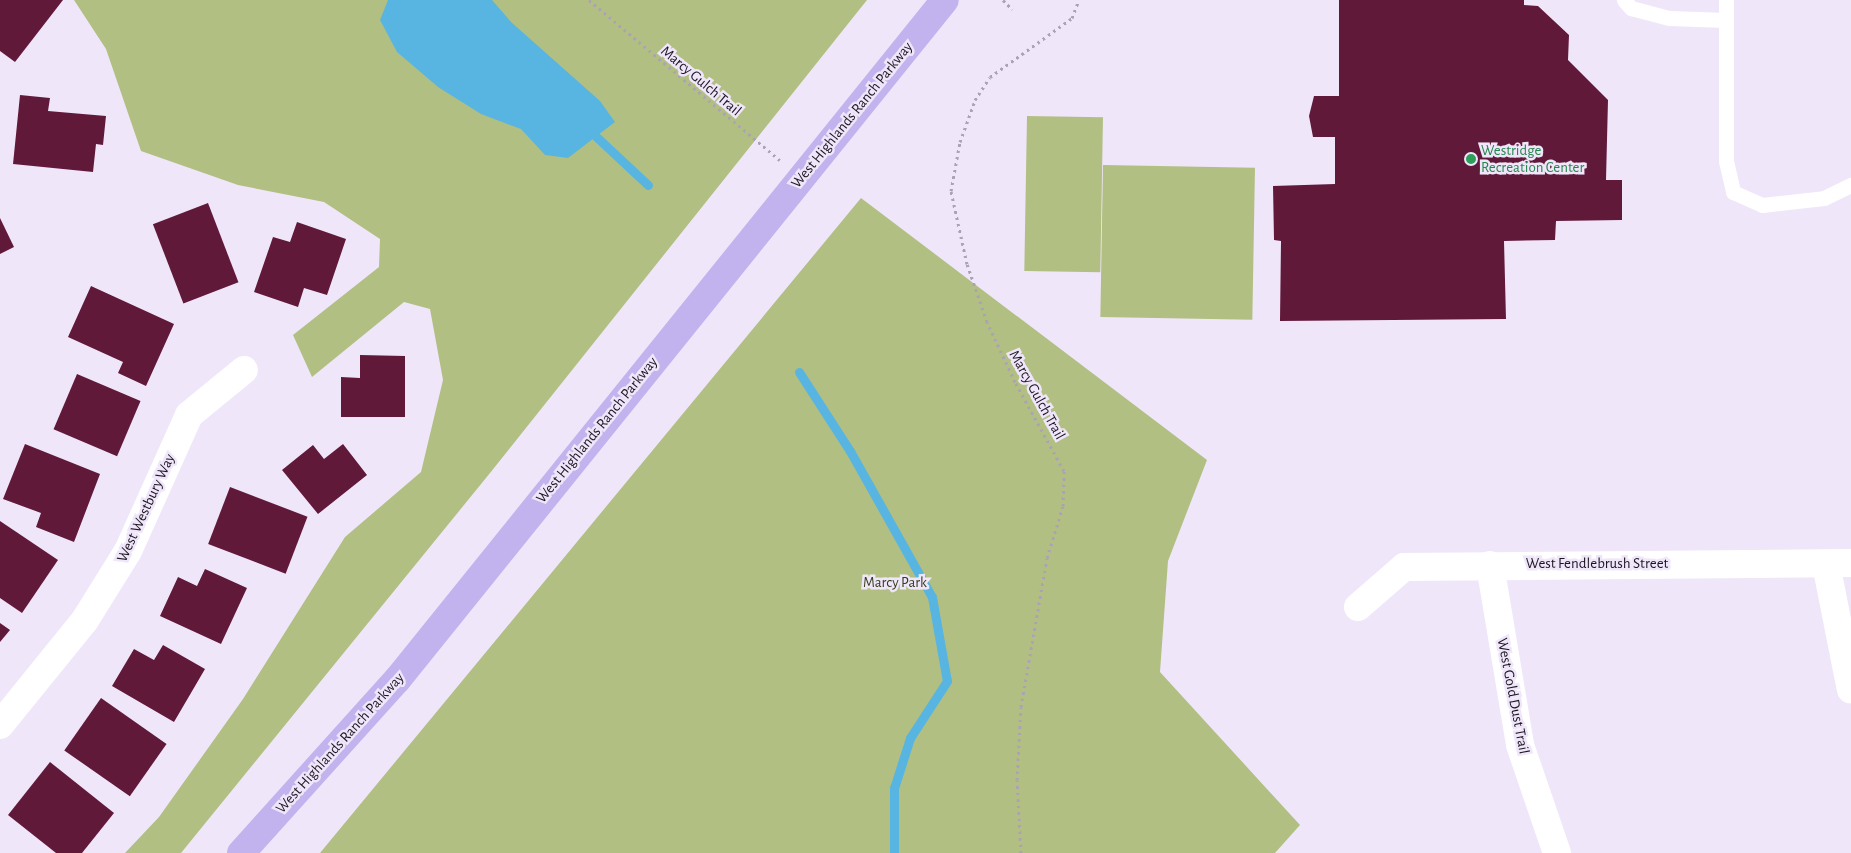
<!DOCTYPE html>
<html>
<head>
<meta charset="utf-8">
<style>
  body { margin:0 }
  #map { position:relative; width:1851px; height:853px; overflow:hidden; background:#f0e6fa; font-family:"Alegreya Sans",sans-serif }
  div>[style] { position:absolute }
  .green>* { inset:0; background:#b1bf83; transform-origin:0 0 }
  .water>* { inset:0; background:#58b5e1 }
  .stream>* { height:9px; margin:-4.5px; padding:0 4.5px; transform-origin:4.5px; border-radius:4.5px; background:#58b5e1 }
  .building>* { inset:0; background:#61193a; transform-origin:0 0 }
  .path>* { height:3px; margin-top:-1.5px; transform-origin:0; background:repeating-linear-gradient(90deg,#aba3b4 0 2.5px,transparent 0 6.5px) }
  .service>* { height:15px; margin:-7.5px; padding:0 7.5px; transform-origin:7.5px; border-radius:7.5px; background:#fff }
  .minor>* { height:28px; margin:-14px; padding:0 14px; transform-origin:14px; border-radius:14px; background:#fff }
  .primary>* { height:28px; margin:-14px; padding:0 14px; transform-origin:14px; border-radius:14px; background:#c2b3ee }
  .dots>* { width:14px; height:14px; translate:-50% -50%; box-sizing:border-box; border:2px solid #f0e6fa; border-radius:50% }
  span { translate:-50% -50%; white-space:nowrap; text-align:center; line-height:1.15; -webkit-text-stroke:5px #f0e6fa; paint-order:stroke }
  .street-label { font-size:15px; color:#1c1621 }
  .leisure-label { font-size:15px; color:#27864d }
  .left { translate:0 -50%; text-align:left }
  .park-label { font-size:15px; color:#343c19 }
</style>
</head>
<body>
<div id="map">
  <div class="green">
    <div style="clip-path:polygon(74px 0,867px 0,490px 473px,181px 853px,125px 853px,159px 817px,243px 699px,345px 537px,421px 472px,443px 380px,430px 309px,404px 302px,312px 377px,293px 335px,379px 267px,380px 239px,324px 202px,238px 185px,141px 151px,106px 49px)"></div>
    <div style="left:1027px;top:116px;width:76px;height:155px;rotate:1deg"></div>
    <div style="left:1103px;top:165px;width:152px;height:152px;rotate:1deg"></div>
    <div style="clip-path:polygon(861px 198px,1207px 460px,1168px 561px,1160px 672px,1300px 825px,1275px 853px,320px 853px)"></div>
  </div>
  <div class="water">
    <div style="clip-path:polygon(388px 0,492px 0,511px 22px,600px 101px,615px 122px,568px 158px,545px 155px,521px 129px,481px 114px,438px 87px,397px 52px,380px 20px)"></div>
  </div>
  <div class="stream">
    <div style="left:588px;top:129px;width:82px;rotate:43deg"></div>
    <div style="left:799px;top:372px;width:94px;rotate:57.2deg"></div>
    <div style="left:850px;top:451px;width:167px;rotate:60.7deg"></div>
    <div style="left:932px;top:597px;width:85px;rotate:79.9deg"></div>
    <div style="left:947px;top:681px;width:68px;rotate:123deg"></div>
    <div style="left:910px;top:738px;width:52px;rotate:107.7deg"></div>
    <div style="left:894px;top:788px;width:65px;rotate:90deg"></div>
  </div>
  <div class="building">
    <div style="clip-path:polygon(0 0,63px 0,15px 62px,0 51px)"></div>
    <div style="clip-path:polygon(1339px 0,1524px 0,1524px 5px,1538px 6px,1569px 35px,1568px 60px,1608px 100px,1606px 180px,1622px 180px,1622px 220px,1556px 221px,1555px 240px,1504px 241px,1506px 319px,1280px 321px,1281px 241px,1274px 240px,1273px 186px,1335px 184px,1335px 137px,1313px 137px,1309px 116px,1314px 96px,1339px 96px)"></div>
    <div style="clip-path:polygon(20px 95px,50px 98px,48px 111px,106px 116px,103px 145px,96px 144px,93px 172px,13px 164px)"></div>
    <div style="left:208px;top:203px;width:85px;height:59px;rotate:69deg"></div>
    <div style="clip-path:polygon(0 218px,14px 247px,0 254px)"></div>
    <div style="clip-path:polygon(297px 222px,346px 239px,327px 295px,304px 288px,298px 307px,254px 292px,273px 237px,290px 242px)"></div>
    <div style="clip-path:polygon(91px 286px,174px 324px,146px 386px,118px 373px,123px 362px,68px 337px)"></div>
    <div style="clip-path:polygon(360px 355px,405px 356px,405px 417px,341px 417px,341px 377px,360px 378px)"></div>
    <div style="left:77px;top:374px;width:69px;height:60px;rotate:23deg"></div>
    <div style="clip-path:polygon(25px 444px,100px 474px,74px 542px,36px 527px,41px 513px,3px 499px)"></div>
    <div style="clip-path:polygon(343px 444px,367px 475px,318px 514px,282px 470px,313px 445px,324px 459px)"></div>
    <div style="left:230px;top:487px;width:83px;height:61px;rotate:21deg"></div>
    <div style="clip-path:polygon(0 521px,58px 560px,22px 613px,0 598px)"></div>
    <div style="clip-path:polygon(205px 569px,247px 588px,221px 644px,160px 616px,178px 577px,197px 586px)"></div>
    <div style="clip-path:polygon(0 623px,10px 630px,0 642px)"></div>
    <div style="clip-path:polygon(163px 645px,205px 669px,174px 722px,112px 686px,134px 649px,154px 660px)"></div>
    <div style="left:101px;top:698px;width:80px;height:64px;rotate:35deg"></div>
    <div style="clip-path:polygon(50px 762px,114px 813px,82px 853px,56px 853px,8px 815px)"></div>
  </div>
  <div class="path">
    <div style="left:589px;top:0;width:249px;rotate:40deg"></div>
    <div style="left:1003px;top:0;width:13px;rotate:45deg"></div>
    <div style="left:1021px;top:853px;width:73px;rotate:-93.1deg"></div>
    <div style="left:1017px;top:780px;width:73px;rotate:-86.9deg"></div>
    <div style="left:1021px;top:707px;width:151px;rotate:-80.1deg"></div>
    <div style="left:1047px;top:558px;width:54px;rotate:-72.9deg"></div>
    <div style="left:1063px;top:506px;width:35px;rotate:-88deg"></div>
    <div style="left:1064px;top:471px;width:102px;rotate:-118.8deg"></div>
    <div style="left:1015px;top:382px;width:66px;rotate:-115deg"></div>
    <div style="left:987px;top:322px;width:61px;rotate:-109deg"></div>
    <div style="left:967px;top:264px;width:75px;rotate:-102.4deg"></div>
    <div style="left:951px;top:191px;width:50px;rotate:-79.6deg"></div>
    <div style="left:960px;top:142px;width:45px;rotate:-70.3deg"></div>
    <div style="left:975px;top:100px;width:27px;rotate:-57deg"></div>
    <div style="left:990px;top:77px;width:101px;rotate:-35.7deg"></div>
    <div style="left:1072px;top:18px;width:19px;rotate:-69deg"></div>
  </div>
  <div class="service">
    <div style="left:1624px;top:0;width:11px;rotate:49deg"></div>
    <div style="left:1631px;top:8px;width:39px;rotate:15deg"></div>
    <div style="left:1669px;top:18px;width:57px;rotate:2deg"></div>
    <div style="left:1726px;top:0;width:161px;rotate:90deg"></div>
    <div style="left:1726px;top:161px;width:32px;rotate:77deg"></div>
    <div style="left:1733px;top:192px;width:32px;rotate:24deg"></div>
    <div style="left:1762px;top:205px;width:62px;rotate:-6.4deg"></div>
    <div style="left:1824px;top:198px;width:30px;rotate:-26deg"></div>
  </div>
  <div class="minor">
    <div style="left:1826px;top:564px;width:128px;rotate:78.8deg"></div>
    <div style="left:1490px;top:565px;width:182px;rotate:80.5deg"></div>
    <div style="left:1520px;top:745px;width:114px;rotate:71.1deg"></div>
    <div style="left:1358px;top:607px;width:61px;rotate:-41deg"></div>
    <div style="left:1404px;top:567px;width:447px;rotate:-0.5deg"></div>
    <div style="left:0;top:725px;width:135px;rotate:-51deg"></div>
    <div style="left:85px;top:620px;width:81px;rotate:-58.1deg"></div>
    <div style="left:128px;top:551px;width:149px;rotate:-65.8deg"></div>
    <div style="left:189px;top:415px;width:71px;rotate:-39.3deg"></div>
  </div>
  <div class="primary">
    <div style="left:241px;top:853px;width:233px;rotate:-48deg"></div>
    <div style="left:397px;top:680px;width:873px;rotate:-51.14deg"></div>
  </div>
  <div class="dots">
    <div style="left:1471px;top:159px;background:#2e9e5b"></div>
  </div>
  <div class="street-label">
    <span style="left:701px;top:81px;rotate:40deg">Marcy Gulch Trail</span>
    <span style="left:852px;top:115px;rotate:-51deg">West Highlands Ranch Parkway</span>
    <span style="left:1037px;top:395px;rotate:61deg">Marcy Gulch Trail</span>
    <span style="left:597px;top:430px;rotate:-51deg">West Highlands Ranch Parkway</span>
    <span style="left:146px;top:508px;rotate:-65deg">West Westbury Way</span>
    <span style="left:1597px;top:564px">West Fendlebrush Street</span>
    <span style="left:1513px;top:696px;rotate:79deg">West Gold Dust Trail</span>
    <span style="left:340px;top:743px;rotate:-48deg">West Highlands Ranch Parkway</span>
  </div>
  <div class="leisure-label">
    <span class="left" style="left:1481px;top:159px">Westridge<br>Recreation Center</span>
  </div>
  <div class="park-label">
    <span style="left:895px;top:583px">Marcy Park</span>
  </div>
</div>
</body>
</html>
